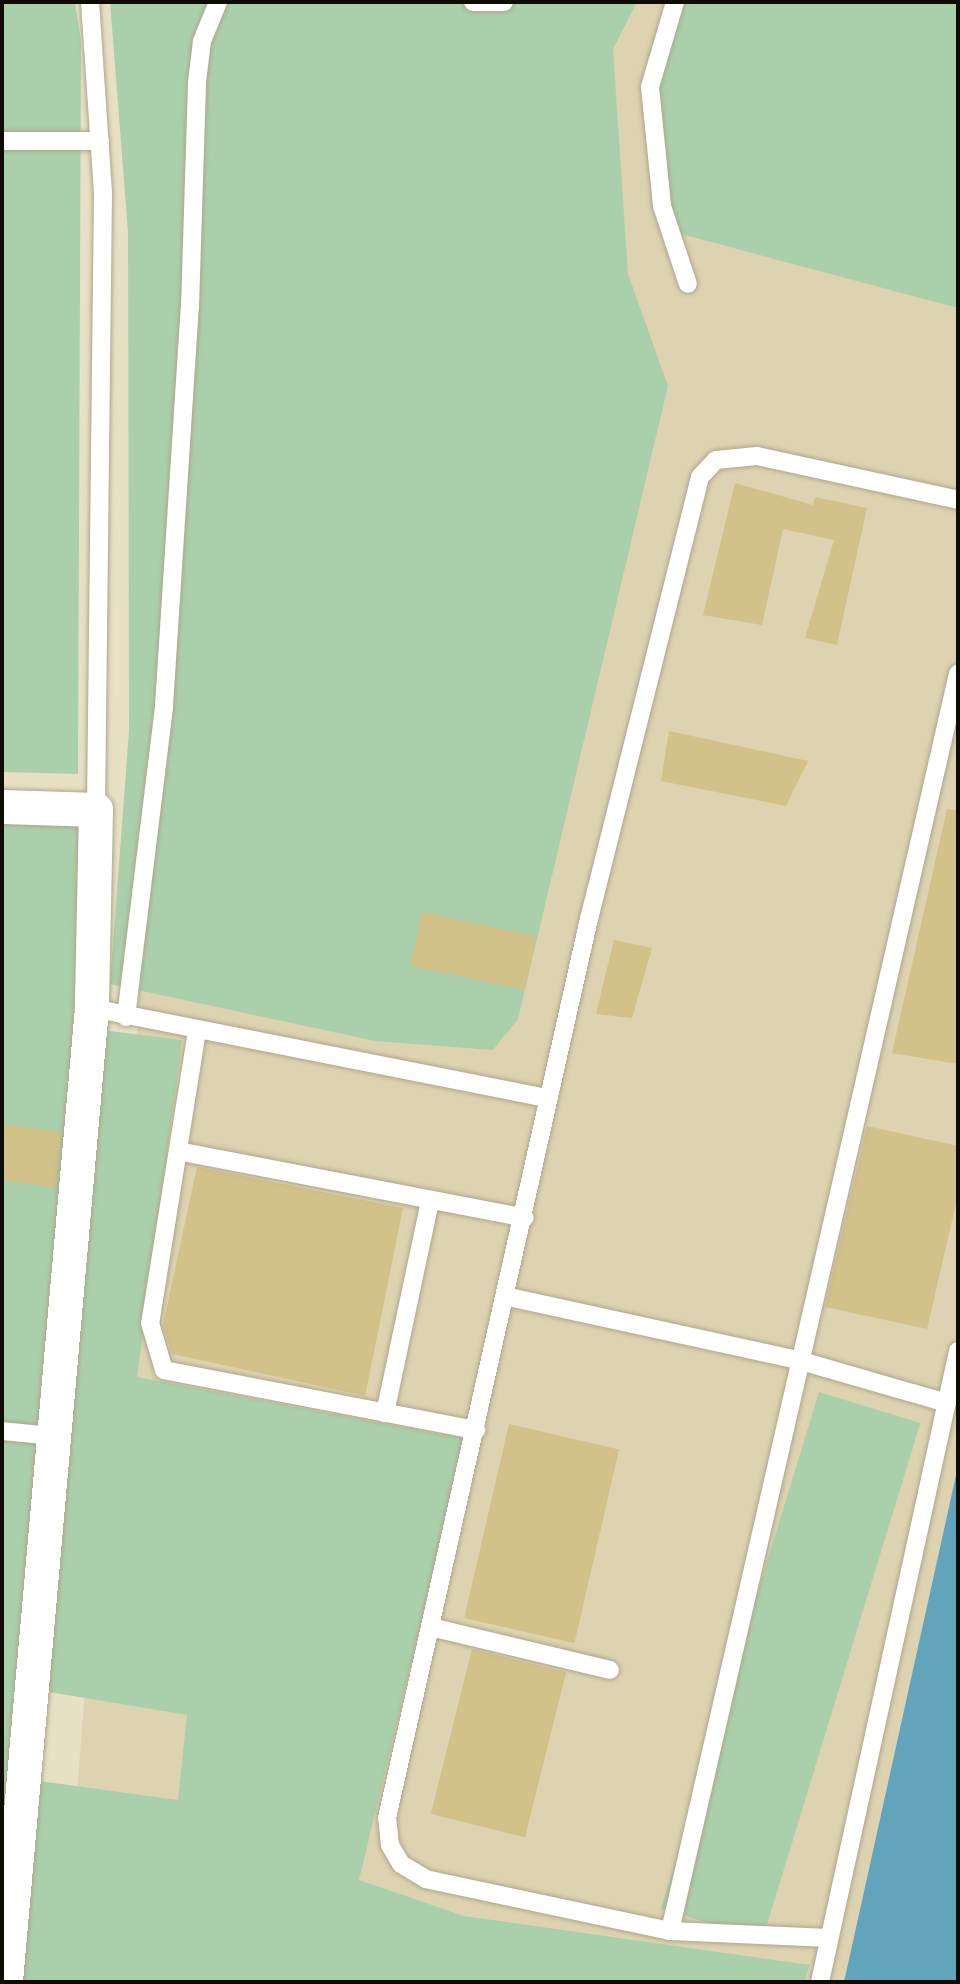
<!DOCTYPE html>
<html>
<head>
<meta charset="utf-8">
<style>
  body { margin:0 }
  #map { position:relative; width:960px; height:1984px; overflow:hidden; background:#e8e0c4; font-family:"Space Grotesk",sans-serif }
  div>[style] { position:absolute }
  .built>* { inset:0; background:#ddd3b0 }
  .green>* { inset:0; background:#aad0ab; transform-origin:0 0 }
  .water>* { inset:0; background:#61a4bc }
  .building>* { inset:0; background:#d2c188; transform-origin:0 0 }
  .roads { filter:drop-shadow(0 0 2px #aea68c) drop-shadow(0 0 2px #aea68c) }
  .service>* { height:18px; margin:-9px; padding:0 9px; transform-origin:9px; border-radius:9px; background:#fff }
  .minor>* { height:34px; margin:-17px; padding:0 17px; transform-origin:17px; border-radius:17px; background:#fff }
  span { translate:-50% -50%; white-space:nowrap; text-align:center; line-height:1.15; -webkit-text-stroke:7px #e8e0c4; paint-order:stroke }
  .frame { position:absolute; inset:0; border:4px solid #0f0c04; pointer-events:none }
</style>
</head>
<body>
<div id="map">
  <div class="built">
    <div style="clip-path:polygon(152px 2px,958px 2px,958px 1466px,844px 1982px,62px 1982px,138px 1019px,147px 775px)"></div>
  </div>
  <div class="green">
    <div style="clip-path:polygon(2px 2px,75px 2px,81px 42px,78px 774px,2px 772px)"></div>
    <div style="clip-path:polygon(110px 2px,637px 2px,613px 49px,628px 274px,668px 386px,518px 1019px,493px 1050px,375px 1041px,110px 984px,129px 731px,128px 232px)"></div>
    <div style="clip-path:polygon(672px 2px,958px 2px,958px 308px,666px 230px,650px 112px,652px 45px)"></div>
    <div style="clip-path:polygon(2px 807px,96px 810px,2px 1865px)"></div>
    <div style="clip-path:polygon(102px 1030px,182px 1040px,137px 1377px,465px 1439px,359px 1880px,464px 1916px,810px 1965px,804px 1982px,18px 1982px,32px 1780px,178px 1800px,187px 1715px,43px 1691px)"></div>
    <div style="left:819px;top:1392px;width:106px;height:540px;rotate:17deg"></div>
  </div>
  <div class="water">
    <div style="clip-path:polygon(958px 1466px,958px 1982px,844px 1982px)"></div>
  </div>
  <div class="building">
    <div style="clip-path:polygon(735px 483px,813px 505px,815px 497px,867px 508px,837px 645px,805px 638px,834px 540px,783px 529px,762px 625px,703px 615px)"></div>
    <div style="clip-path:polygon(669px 731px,808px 761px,786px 806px,661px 781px)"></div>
    <div style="clip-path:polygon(947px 809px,958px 811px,958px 1064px,892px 1053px)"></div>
    <div style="left:422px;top:912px;width:117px;height:55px;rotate:12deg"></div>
    <div style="clip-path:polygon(614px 940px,652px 948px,632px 1018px,596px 1014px)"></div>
    <div style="clip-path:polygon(2px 1124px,61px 1132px,56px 1187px,2px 1181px)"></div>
    <div style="clip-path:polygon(867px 1126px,958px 1146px,958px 1195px,927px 1329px,825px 1307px)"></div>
    <div style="clip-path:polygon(197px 1167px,403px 1208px,365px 1396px,172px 1354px,163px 1325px)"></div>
    <div style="left:509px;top:1424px;width:113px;height:199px;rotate:13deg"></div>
    <div style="left:472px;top:1649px;width:97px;height:170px;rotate:14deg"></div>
  </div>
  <div class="roads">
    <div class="service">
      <div style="left:90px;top:2px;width:190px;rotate:86.1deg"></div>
      <div style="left:103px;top:192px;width:618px;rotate:90.65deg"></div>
      <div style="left:473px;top:2px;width:31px"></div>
      <div style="left:675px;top:2px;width:89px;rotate:106.4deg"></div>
      <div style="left:650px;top:87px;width:120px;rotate:84.2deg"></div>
      <div style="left:662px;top:206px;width:82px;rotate:71.6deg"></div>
      <div style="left:2px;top:141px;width:98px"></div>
      <div style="left:92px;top:1008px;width:464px;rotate:11.2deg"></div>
      <div style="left:126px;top:1017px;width:313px;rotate:-83deg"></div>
      <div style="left:164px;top:706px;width:400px;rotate:-86.3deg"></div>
      <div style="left:190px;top:307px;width:225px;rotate:-88.2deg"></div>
      <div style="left:197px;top:82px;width:41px;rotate:-83deg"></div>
      <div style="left:202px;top:41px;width:42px;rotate:-67.7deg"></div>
      <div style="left:197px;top:1031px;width:296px;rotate:99.1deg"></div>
      <div style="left:150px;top:1323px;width:49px;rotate:73.4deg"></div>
      <div style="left:164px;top:1370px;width:318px;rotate:10.9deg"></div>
      <div style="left:178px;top:1151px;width:353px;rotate:10.9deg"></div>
      <div style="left:509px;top:1297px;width:296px;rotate:12.3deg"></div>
      <div style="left:798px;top:1360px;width:155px;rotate:16.1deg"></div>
      <div style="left:385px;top:1413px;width:217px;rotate:-78deg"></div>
      <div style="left:2px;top:1431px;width:51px;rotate:5.6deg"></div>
      <div style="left:431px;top:1627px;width:184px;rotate:13.5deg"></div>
      <div style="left:670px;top:1931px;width:1290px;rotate:-77.1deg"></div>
      <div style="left:829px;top:1938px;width:159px;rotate:-177.5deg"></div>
      <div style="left:670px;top:1931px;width:249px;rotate:-168deg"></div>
      <div style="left:426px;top:1879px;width:29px;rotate:-149deg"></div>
      <div style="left:401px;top:1864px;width:22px;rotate:-120deg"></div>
      <div style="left:390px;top:1845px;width:27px;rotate:-96deg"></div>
      <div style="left:387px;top:1818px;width:921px;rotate:-77.34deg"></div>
      <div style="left:589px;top:919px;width:456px;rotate:-75.9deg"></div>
      <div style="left:700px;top:477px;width:23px;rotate:-47deg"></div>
      <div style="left:716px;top:460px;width:41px;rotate:-5.6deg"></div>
      <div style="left:757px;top:456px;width:206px;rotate:12.3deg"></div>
      <div style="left:820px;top:1982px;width:646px;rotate:-77.66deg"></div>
    </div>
    <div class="minor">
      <div style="left:2px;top:807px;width:94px;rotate:1.8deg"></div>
      <div style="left:96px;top:810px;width:198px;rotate:91.2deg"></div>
      <div style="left:92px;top:1008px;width:978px;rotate:95.05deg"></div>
    </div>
  </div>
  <div class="frame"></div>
</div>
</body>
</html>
